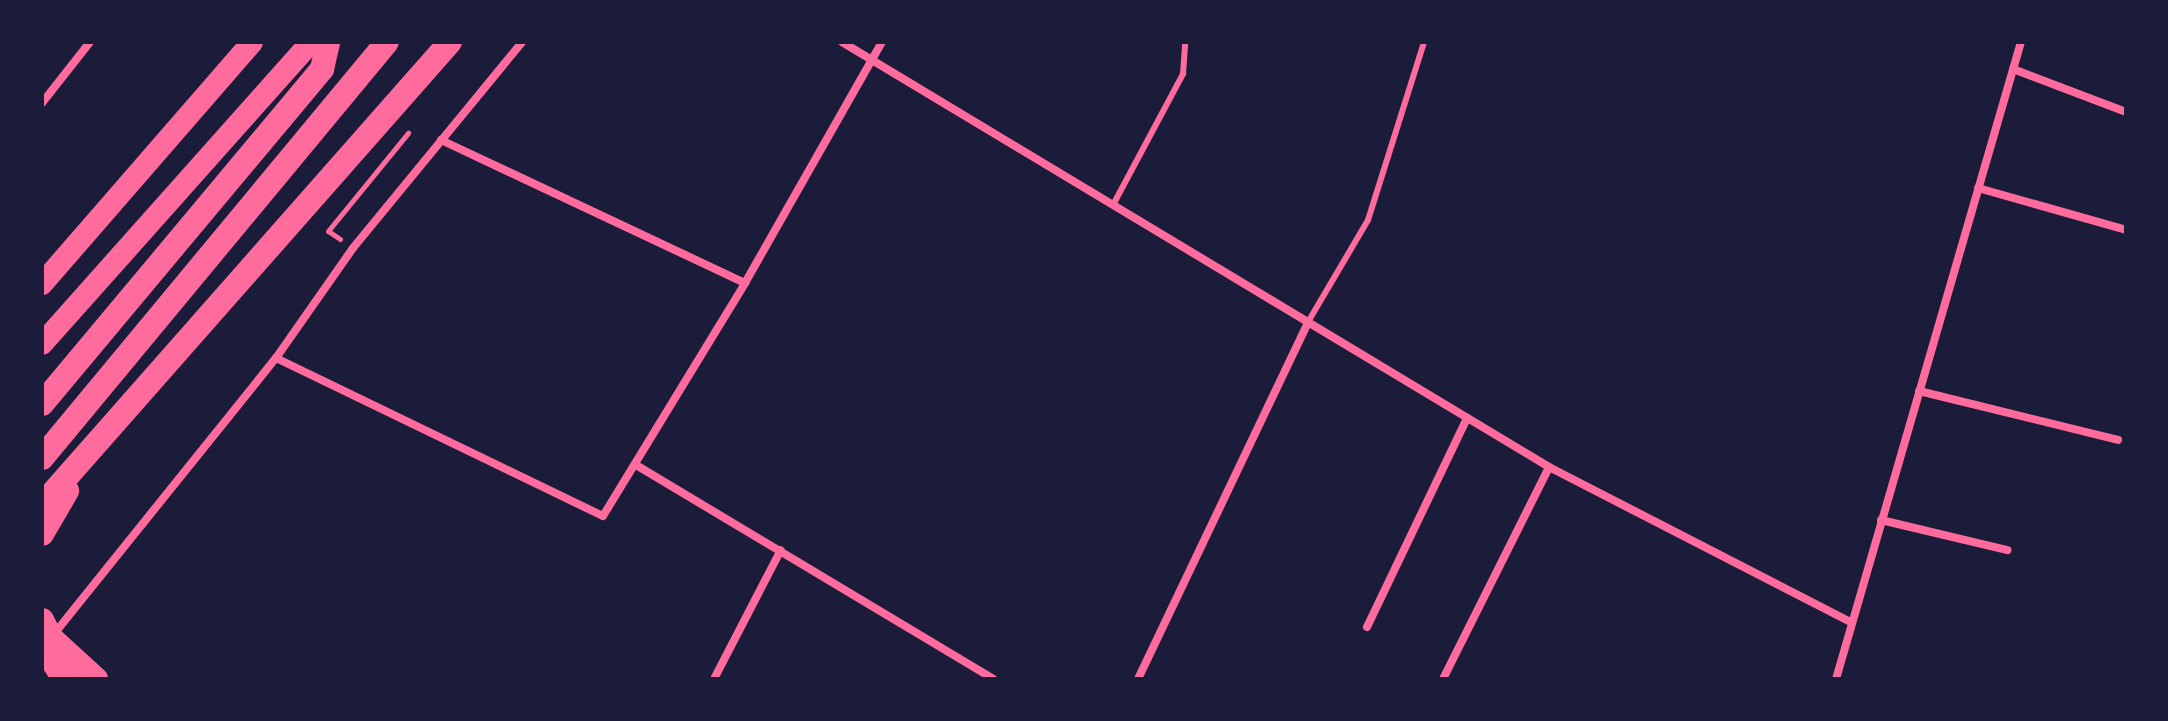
<!DOCTYPE html>
<html>
<head>
<meta charset="utf-8">
<style>
  body { margin:0 }
  #map { position:relative; width:2168px; height:721px; overflow:hidden; background:#1b1b3a; font-family:"Sofia Sans Condensed",sans-serif }
  div>[style] { position:absolute }
  .path>* { height:5px; margin:-2.5px; padding:0 2.5px; transform-origin:2.5px; border-radius:2.5px; background:#ff6b9d }
  .service>* { height:6px; margin:-3px; padding:0 3px; transform-origin:3px; border-radius:3px; background:#ff6b9d }
  .minor>* { height:8px; margin:-4px; padding:0 4px; transform-origin:4px; border-radius:4px; background:#ff6b9d }
  .trunk>* { height:22px; margin:-11px; padding:0 11px; transform-origin:11px; border-radius:11px; background:#ff6b9d }
  .motorway>* { height:24px; margin:-12px; padding:0 12px; transform-origin:12px; border-radius:12px; background:#ff6b9d }
  span { translate:-50% -50%; white-space:nowrap; text-align:center; line-height:1.15; -webkit-text-stroke:7px #1b1b3a; paint-order:stroke }
  .frame { position:absolute; inset:0; border:44px solid #1b1b3a; pointer-events:none }
</style>
</head>
<body>
<div id="map">
  <div class="path">
    <div style="left:340px;top:239px;width:14px;rotate:-146deg"></div>
    <div style="left:328px;top:231px;width:127px;rotate:-50.8deg"></div>
  </div>
  <div class="service">
    <div style="left:1113px;top:205px;width:149px;rotate:-61.9deg"></div>
    <div style="left:1183px;top:74px;width:32px;rotate:-86deg"></div>
    <div style="left:1308px;top:322px;width:118px;rotate:-59.5deg"></div>
    <div style="left:1368px;top:220px;width:187px;rotate:-72.5deg"></div>
  </div>
  <div class="minor">
    <div style="left:842px;top:42px;width:825px;rotate:31.01deg"></div>
    <div style="left:1549px;top:467px;width:339px;rotate:27.2deg"></div>
    <div style="left:2013px;top:69px;width:121px;rotate:20.8deg"></div>
    <div style="left:42px;top:103px;width:78px;rotate:-51.8deg"></div>
    <div style="left:441px;top:140px;width:336px;rotate:25.2deg"></div>
    <div style="left:1978px;top:188px;width:154px;rotate:15.8deg"></div>
    <div style="left:276px;top:358px;width:363px;rotate:25.8deg"></div>
    <div style="left:603px;top:516px;width:273px;rotate:-58.6deg"></div>
    <div style="left:745px;top:283px;width:277px;rotate:-60.4deg"></div>
    <div style="left:1919px;top:391px;width:205px;rotate:13.8deg"></div>
    <div style="left:636px;top:465px;width:416px;rotate:30.9deg"></div>
    <div style="left:1881px;top:520px;width:130px;rotate:13.4deg"></div>
    <div style="left:1367px;top:627px;width:232px;rotate:-64.4deg"></div>
    <div style="left:54px;top:634px;width:354px;rotate:-51.2deg"></div>
    <div style="left:276px;top:358px;width:134px;rotate:-55deg"></div>
    <div style="left:353px;top:248px;width:266px;rotate:-50.6deg"></div>
    <div style="left:714px;top:679px;width:145px;rotate:-62.6deg"></div>
    <div style="left:1138px;top:679px;width:395px;rotate:-64.5deg"></div>
    <div style="left:1443px;top:679px;width:237px;rotate:-63.4deg"></div>
    <div style="left:1836px;top:679px;width:663px;rotate:-73.81deg"></div>
  </div>
  <div class="trunk">
    <div style="left:42px;top:284px;width:320px;rotate:-49deg"></div>
    <div style="left:42px;top:344px;width:404px;rotate:-48.3deg"></div>
  </div>
  <div class="motorway">
    <div style="left:42px;top:404px;width:437px;rotate:-50.1deg"></div>
    <div style="left:322px;top:69px;width:28px;rotate:-77deg"></div>
    <div style="left:42px;top:458px;width:540px;rotate:-50.33deg"></div>
    <div style="left:42px;top:505px;width:617px;rotate:-48.61deg"></div>
    <div style="left:42px;top:534px;width:50px;rotate:-59.8deg"></div>
    <div style="left:42px;top:620px;width:20px;rotate:63deg"></div>
    <div style="left:51px;top:638px;width:61px;rotate:42.3deg"></div>
    <div style="left:42px;top:645px;width:40px;rotate:57.1deg"></div>
  </div>
  <div class="frame"></div>
</div>
</body>
</html>
